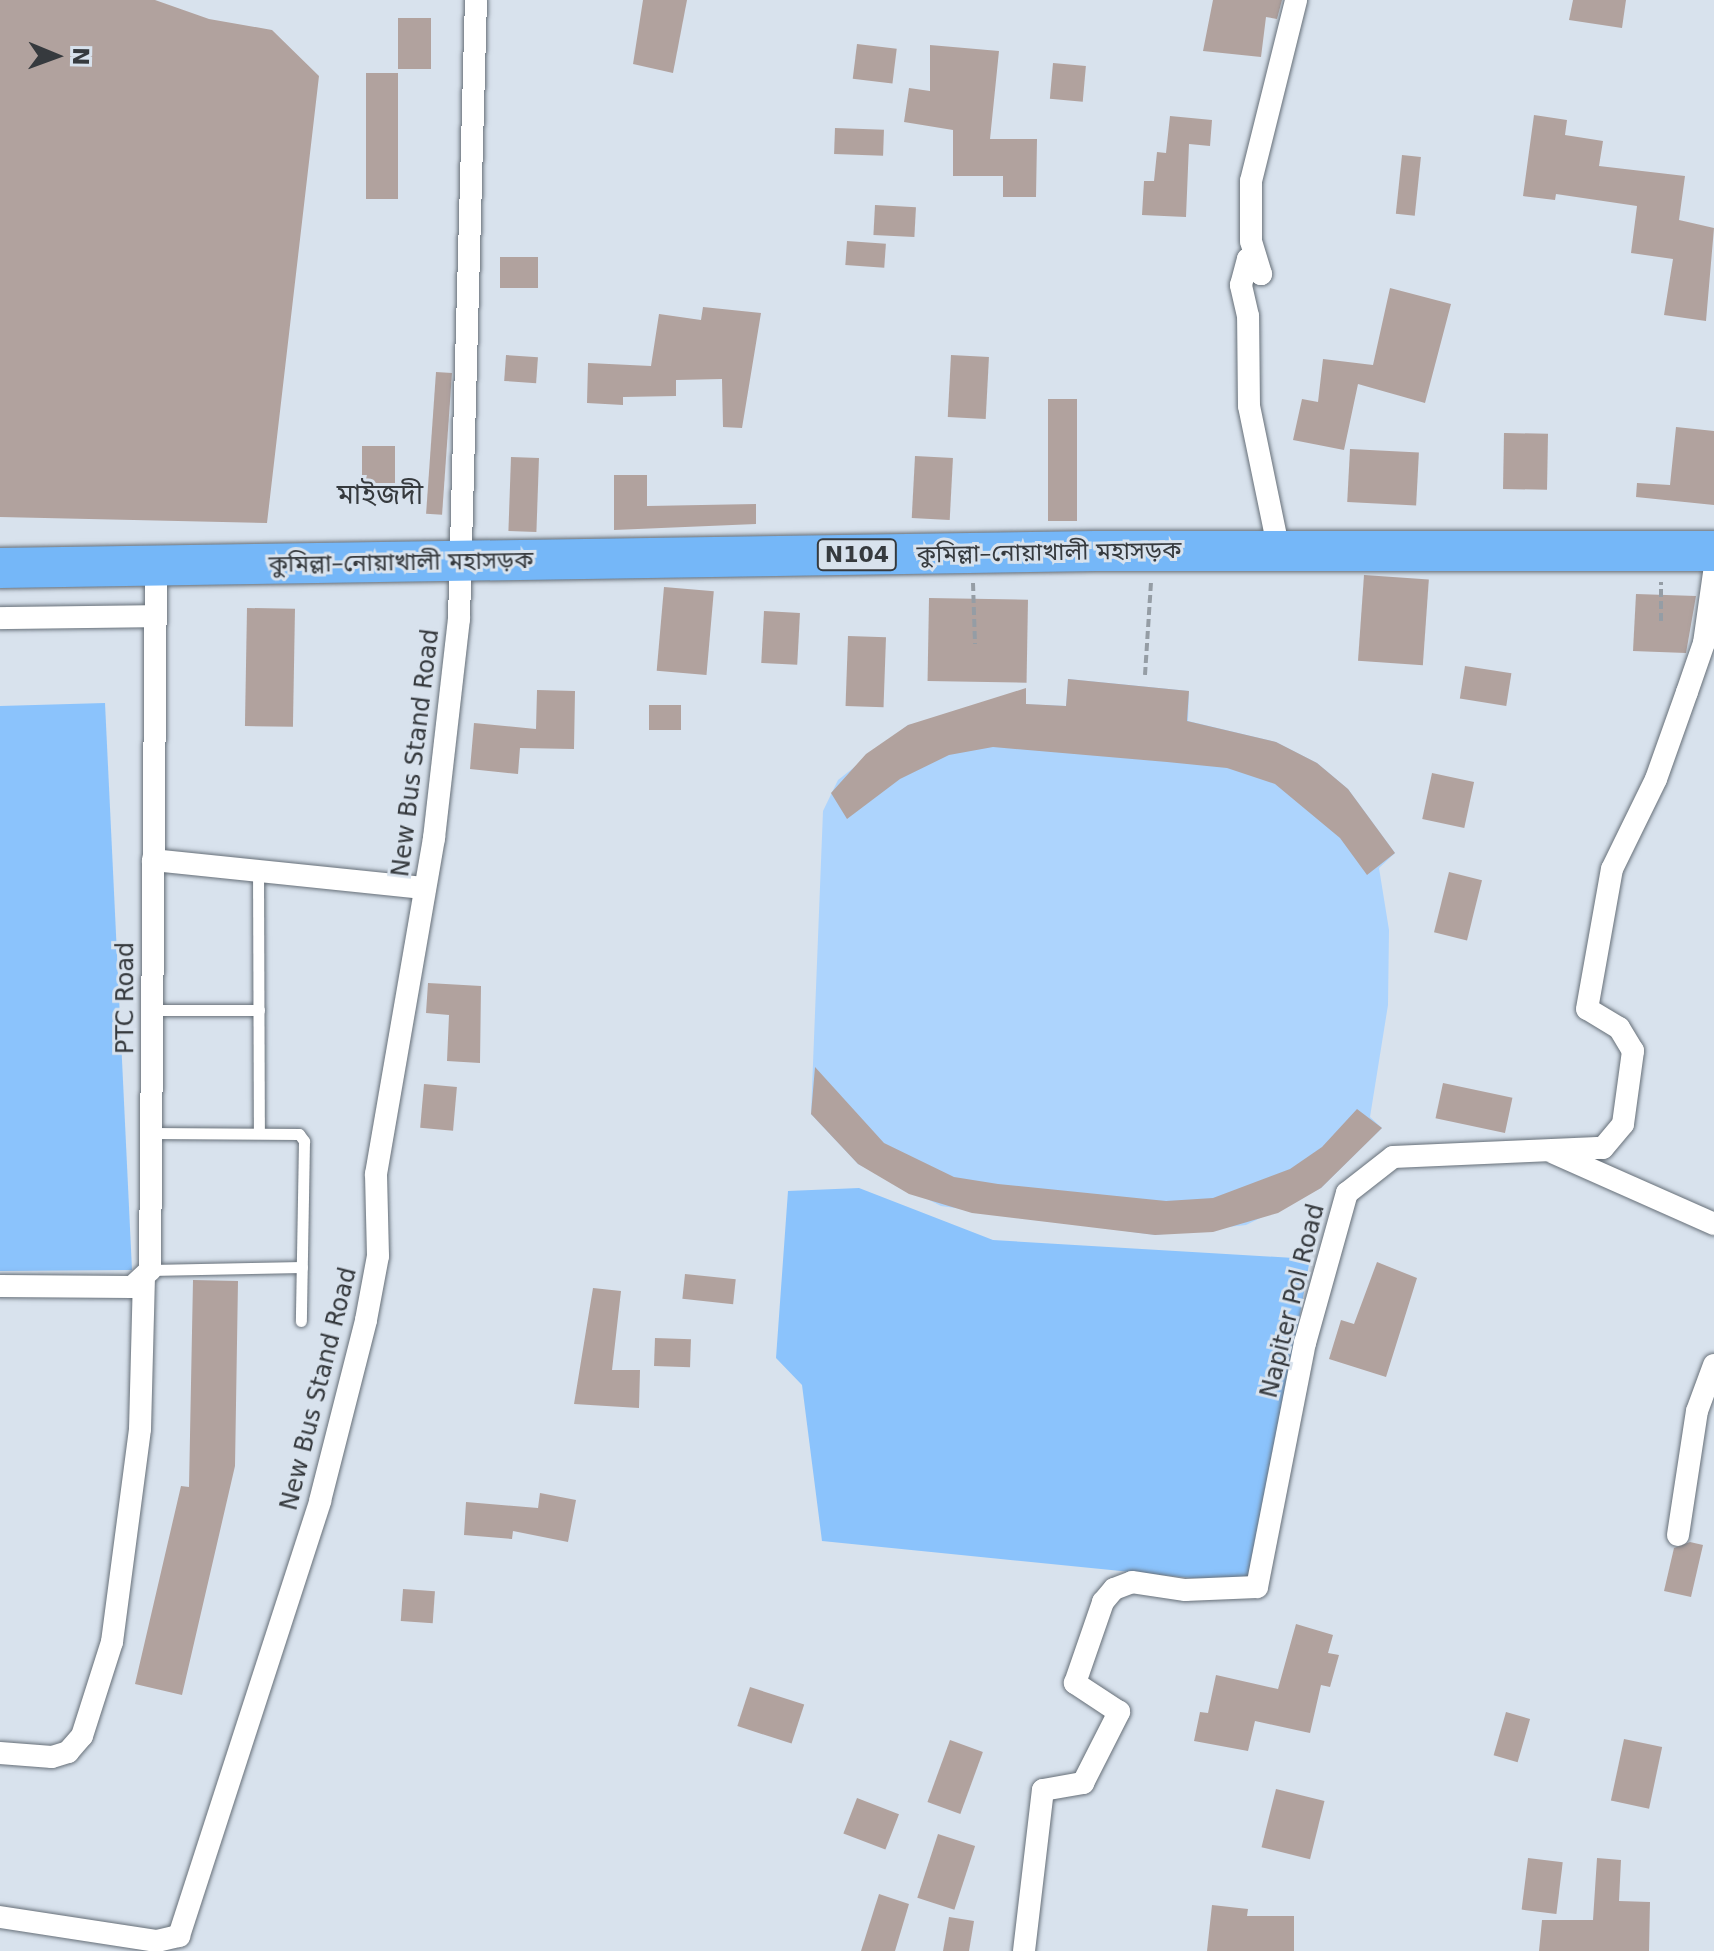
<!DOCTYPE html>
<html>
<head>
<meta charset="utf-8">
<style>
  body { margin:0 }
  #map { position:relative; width:1714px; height:1951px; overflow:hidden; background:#d8e2ed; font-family:"DejaVu Sans","Noto Sans Bengali",sans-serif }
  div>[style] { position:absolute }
  .green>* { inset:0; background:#add4fd }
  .water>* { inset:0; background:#8bc3fc }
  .building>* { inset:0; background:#b1a29e; transform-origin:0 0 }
  .path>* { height:4px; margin-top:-2px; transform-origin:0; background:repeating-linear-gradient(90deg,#959da5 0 8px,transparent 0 12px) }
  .roads { filter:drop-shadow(0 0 2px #666f78) drop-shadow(0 0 2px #666f78) }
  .lane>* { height:11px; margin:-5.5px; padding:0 5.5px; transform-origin:5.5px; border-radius:5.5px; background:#fff }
  .street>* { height:22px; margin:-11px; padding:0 11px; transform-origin:11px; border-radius:11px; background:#fff }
  .highway>* { height:40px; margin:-20px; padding:0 20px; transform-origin:20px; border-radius:20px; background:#75b7f8 }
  span { translate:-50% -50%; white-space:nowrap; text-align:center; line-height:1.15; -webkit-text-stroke:6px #d8e2ed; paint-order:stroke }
  .shield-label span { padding:2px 6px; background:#d8e2ed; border:2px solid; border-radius:6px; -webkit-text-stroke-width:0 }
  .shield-label { font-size:22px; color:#363a3e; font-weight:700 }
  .street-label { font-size:24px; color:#363a3e }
  .quarter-label { font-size:28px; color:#363a3e }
  .north { position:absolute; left:16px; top:16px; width:80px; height:80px; -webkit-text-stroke:6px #d8e2ed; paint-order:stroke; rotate:91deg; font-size:22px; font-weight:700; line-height:32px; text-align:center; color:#363a3e }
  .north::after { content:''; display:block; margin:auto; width:28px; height:36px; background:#363a3e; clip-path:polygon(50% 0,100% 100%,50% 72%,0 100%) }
</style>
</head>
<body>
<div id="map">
  <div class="green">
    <div style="clip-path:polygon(1068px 679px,1189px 691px,1188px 721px,1276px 742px,1317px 763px,1348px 789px,1395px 853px,1379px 868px,1389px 930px,1388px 1005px,1370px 1117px,1382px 1128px,1321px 1188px,1246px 1225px,1155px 1235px,941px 1206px,858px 1164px,811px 1114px,823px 811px,838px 780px,908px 725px,1020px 704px,1066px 706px)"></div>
  </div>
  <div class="water">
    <div style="clip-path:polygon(105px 703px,132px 1270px,0 1271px,0 706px)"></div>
    <div style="clip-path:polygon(859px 1188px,993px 1240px,1310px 1259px,1251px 1584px,822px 1541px,802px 1385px,776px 1358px,788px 1191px)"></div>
  </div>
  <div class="building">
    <div style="clip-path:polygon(0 0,155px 0,209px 19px,272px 30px,319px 76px,267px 523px,0 517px)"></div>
    <div style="clip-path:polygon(643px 0,687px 0,673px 73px,633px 64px)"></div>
    <div style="clip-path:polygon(1213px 0,1282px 0,1277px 19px,1266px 17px,1261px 57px,1203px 51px)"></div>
    <div style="clip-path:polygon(1573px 0,1626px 0,1622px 28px,1569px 20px)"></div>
    <div style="left:431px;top:18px;width:51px;height:33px;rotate:90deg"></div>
    <div style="left:857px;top:44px;width:40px;height:35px;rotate:7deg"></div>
    <div style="clip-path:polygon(930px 45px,999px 51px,990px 139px,1037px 139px,1036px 197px,1003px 197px,1003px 176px,953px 176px,953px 130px,904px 122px,909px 88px,930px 91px)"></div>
    <div style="left:1053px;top:63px;width:33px;height:36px;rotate:5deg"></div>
    <div style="left:366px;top:73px;width:32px;height:126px"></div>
    <div style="clip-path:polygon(1534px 115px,1567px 120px,1565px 135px,1603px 141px,1599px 166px,1685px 176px,1679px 220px,1714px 228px,1706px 321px,1664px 315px,1673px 259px,1631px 253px,1637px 206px,1556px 194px,1555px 200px,1523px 196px)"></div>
    <div style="clip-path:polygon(1170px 116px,1212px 120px,1210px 146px,1189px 144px,1186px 217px,1142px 215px,1144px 181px,1154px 181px,1157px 152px,1166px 153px)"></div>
    <div style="left:835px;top:128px;width:49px;height:26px;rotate:2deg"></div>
    <div style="left:1402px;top:155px;width:19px;height:59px;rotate:6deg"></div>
    <div style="left:875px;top:205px;width:41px;height:30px;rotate:3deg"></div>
    <div style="left:847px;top:241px;width:39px;height:24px;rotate:4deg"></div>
    <div style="left:500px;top:257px;width:38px;height:31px"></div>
    <div style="clip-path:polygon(1390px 288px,1451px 304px,1425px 403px,1358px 384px,1344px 450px,1293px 440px,1302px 399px,1318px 402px,1323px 359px,1373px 365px)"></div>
    <div style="clip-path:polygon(703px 307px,761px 313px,742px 428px,723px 427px,722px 379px,676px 380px,676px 396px,623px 397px,623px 405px,587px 403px,588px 363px,651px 366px,659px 314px,701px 320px)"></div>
    <div style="left:506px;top:355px;width:32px;height:26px;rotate:4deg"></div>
    <div style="left:951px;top:355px;width:38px;height:62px;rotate:3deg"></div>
    <div style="left:436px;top:372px;width:16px;height:142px;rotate:4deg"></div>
    <div style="left:1048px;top:399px;width:29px;height:122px"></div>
    <div style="clip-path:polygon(1676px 427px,1714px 431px,1714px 505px,1636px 497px,1637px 483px,1670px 485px)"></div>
    <div style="left:1504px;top:433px;width:44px;height:56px;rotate:1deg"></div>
    <div style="left:362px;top:446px;width:33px;height:53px"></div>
    <div style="left:1350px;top:449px;width:69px;height:53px;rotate:3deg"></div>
    <div style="left:915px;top:456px;width:38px;height:62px;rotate:3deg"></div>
    <div style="left:511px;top:457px;width:28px;height:74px;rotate:2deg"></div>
    <div style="clip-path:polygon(614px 475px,647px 475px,647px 506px,756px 504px,756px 524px,614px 530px)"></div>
    <div style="left:1364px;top:575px;width:65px;height:86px;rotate:4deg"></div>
    <div style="left:664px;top:587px;width:50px;height:84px;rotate:5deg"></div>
    <div style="clip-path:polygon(1636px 594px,1696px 596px,1686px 653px,1633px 651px)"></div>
    <div style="left:929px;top:598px;width:99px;height:83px;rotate:1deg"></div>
    <div style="left:247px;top:608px;width:48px;height:118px;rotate:1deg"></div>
    <div style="left:764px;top:611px;width:36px;height:52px;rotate:3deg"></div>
    <div style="left:848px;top:636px;width:38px;height:70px;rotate:2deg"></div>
    <div style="left:1465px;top:666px;width:47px;height:33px;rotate:9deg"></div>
    <div style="clip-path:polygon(1068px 679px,1189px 691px,1187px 721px,1276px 742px,1317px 763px,1348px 789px,1395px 853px,1367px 875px,1340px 838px,1275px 784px,1227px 768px,1167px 762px,993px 747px,949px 755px,900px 779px,847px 819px,831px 793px,866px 754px,908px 725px,1026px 688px,1026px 704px,1066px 706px)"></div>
    <div style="clip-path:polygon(537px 690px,575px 691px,574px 749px,520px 748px,518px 774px,470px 769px,474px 723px,536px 729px)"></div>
    <div style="left:649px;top:705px;width:32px;height:25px"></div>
    <div style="left:1432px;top:773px;width:43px;height:47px;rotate:12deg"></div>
    <div style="left:1449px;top:872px;width:34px;height:62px;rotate:14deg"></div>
    <div style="clip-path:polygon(428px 983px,481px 986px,480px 1063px,447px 1061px,449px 1015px,426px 1013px)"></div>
    <div style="clip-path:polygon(815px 1067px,884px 1143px,954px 1177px,998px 1184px,1166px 1201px,1213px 1198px,1290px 1169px,1322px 1147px,1357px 1109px,1382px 1128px,1321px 1188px,1278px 1213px,1213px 1232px,1155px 1235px,972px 1213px,909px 1194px,858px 1164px,811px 1114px)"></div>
    <div style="left:1443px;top:1083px;width:71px;height:36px;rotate:12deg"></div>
    <div style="left:424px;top:1084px;width:33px;height:44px;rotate:5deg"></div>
    <div style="clip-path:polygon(1377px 1262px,1417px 1278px,1386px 1377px,1329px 1359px,1341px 1320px,1354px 1324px)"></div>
    <div style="left:685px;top:1274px;width:51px;height:25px;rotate:6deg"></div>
    <div style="clip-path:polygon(193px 1280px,238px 1281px,235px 1466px,182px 1695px,135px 1684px,181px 1486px,189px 1487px)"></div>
    <div style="clip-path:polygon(593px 1288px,621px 1291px,612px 1370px,640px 1370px,639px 1408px,574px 1404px)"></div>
    <div style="left:655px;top:1338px;width:36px;height:28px;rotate:2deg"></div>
    <div style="clip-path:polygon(540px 1493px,576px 1500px,568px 1542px,513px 1531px,512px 1539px,464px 1535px,466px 1502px,538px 1508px)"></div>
    <div style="clip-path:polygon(1690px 1542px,1703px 1545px,1691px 1597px,1664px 1591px,1674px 1548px)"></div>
    <div style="left:403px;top:1589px;width:32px;height:32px;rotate:4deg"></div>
    <div style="clip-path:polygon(1296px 1624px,1333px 1635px,1328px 1653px,1339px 1655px,1330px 1687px,1321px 1685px,1310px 1733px,1255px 1721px,1248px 1751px,1194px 1741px,1200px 1712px,1208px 1713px,1216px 1675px,1278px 1689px)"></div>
    <div style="left:750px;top:1687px;width:57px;height:41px;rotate:18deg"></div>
    <div style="left:1506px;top:1712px;width:25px;height:45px;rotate:16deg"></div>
    <div style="left:1624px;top:1739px;width:39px;height:63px;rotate:12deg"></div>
    <div style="left:950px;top:1740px;width:35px;height:66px;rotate:20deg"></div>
    <div style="left:1276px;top:1789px;width:50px;height:60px;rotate:14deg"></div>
    <div style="left:857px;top:1798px;width:45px;height:38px;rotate:21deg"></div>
    <div style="left:938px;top:1834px;width:39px;height:67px;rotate:18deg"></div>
    <div style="left:1528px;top:1858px;width:35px;height:52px;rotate:7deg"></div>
    <div style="clip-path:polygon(1597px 1858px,1621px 1860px,1619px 1901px,1650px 1902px,1649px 1951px,1539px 1951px,1542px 1920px,1593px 1920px)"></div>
    <div style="clip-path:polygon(879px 1894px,909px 1904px,895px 1951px,861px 1951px)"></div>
    <div style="clip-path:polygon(1212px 1905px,1248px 1909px,1247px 1916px,1294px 1916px,1294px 1951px,1207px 1951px)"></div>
    <div style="clip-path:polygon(949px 1917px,974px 1921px,969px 1951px,943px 1951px)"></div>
  </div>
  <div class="path">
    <div style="left:973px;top:583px;width:61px;rotate:88.1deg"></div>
    <div style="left:1661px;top:621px;width:39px;rotate:-90deg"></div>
    <div style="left:1145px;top:675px;width:93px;rotate:-86.3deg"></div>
  </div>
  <div class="roads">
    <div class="lane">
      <div style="left:258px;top:871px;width:261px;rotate:89.8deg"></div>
      <div style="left:152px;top:1010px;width:107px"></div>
      <div style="left:151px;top:1133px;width:148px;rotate:0.4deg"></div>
      <div style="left:299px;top:1134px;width:9px;rotate:54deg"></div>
      <div style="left:304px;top:1141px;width:180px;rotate:91deg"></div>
      <div style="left:150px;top:1270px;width:152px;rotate:-1.1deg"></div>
    </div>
    <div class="street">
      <div style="left:1279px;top:551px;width:148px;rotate:-101.7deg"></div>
      <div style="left:1249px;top:406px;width:90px;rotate:-90.6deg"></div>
      <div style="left:1248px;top:316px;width:32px;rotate:-103deg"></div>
      <div style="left:1241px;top:285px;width:27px;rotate:-75deg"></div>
      <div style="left:1248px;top:259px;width:20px;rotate:49deg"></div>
      <div style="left:1261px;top:274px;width:34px;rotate:-107deg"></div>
      <div style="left:1251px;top:241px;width:60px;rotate:-90deg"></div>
      <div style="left:1251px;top:181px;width:187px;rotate:-76deg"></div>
      <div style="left:0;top:618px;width:156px;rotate:-0.7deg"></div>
      <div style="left:153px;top:860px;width:273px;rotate:5.9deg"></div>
      <div style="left:1554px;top:1153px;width:175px;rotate:23.9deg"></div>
      <div style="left:0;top:1286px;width:132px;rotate:0.4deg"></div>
      <div style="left:132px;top:1287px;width:25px;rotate:-43deg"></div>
      <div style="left:150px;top:1270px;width:702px;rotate:-89.51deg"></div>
      <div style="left:1678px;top:1535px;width:125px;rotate:-81.3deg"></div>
      <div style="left:1697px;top:1411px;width:49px;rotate:-69.7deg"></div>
      <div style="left:0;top:1753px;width:52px;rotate:4.4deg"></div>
      <div style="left:52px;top:1757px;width:17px;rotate:-17deg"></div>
      <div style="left:68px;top:1752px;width:21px;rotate:-49deg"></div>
      <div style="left:82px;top:1736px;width:99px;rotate:-72.3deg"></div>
      <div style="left:112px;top:1642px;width:215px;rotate:-82.5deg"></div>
      <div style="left:140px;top:1429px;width:148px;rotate:-88.5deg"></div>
      <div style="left:0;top:1917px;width:159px;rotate:8.7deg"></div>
      <div style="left:157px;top:1941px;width:23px;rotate:-13deg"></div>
      <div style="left:179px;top:1936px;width:457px;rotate:-72deg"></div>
      <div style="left:320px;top:1501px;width:187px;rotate:-75.7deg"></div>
      <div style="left:366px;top:1320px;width:65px;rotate:-79.4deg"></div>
      <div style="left:378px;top:1256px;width:82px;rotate:-91.4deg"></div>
      <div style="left:376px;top:1174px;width:341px;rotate:-80.2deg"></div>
      <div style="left:434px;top:838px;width:220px;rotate:-83.5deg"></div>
      <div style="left:459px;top:619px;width:619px;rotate:-88.43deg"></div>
      <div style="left:1024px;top:1951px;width:162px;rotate:-83.3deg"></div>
      <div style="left:1043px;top:1790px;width:41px;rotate:-9.9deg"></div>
      <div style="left:1083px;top:1783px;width:80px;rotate:-63.1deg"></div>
      <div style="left:1119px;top:1712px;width:53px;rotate:-146.6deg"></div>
      <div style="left:1075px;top:1683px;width:86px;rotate:-70.9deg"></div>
      <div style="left:1103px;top:1602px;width:17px;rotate:-50deg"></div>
      <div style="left:1114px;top:1589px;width:19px;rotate:-21deg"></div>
      <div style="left:1132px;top:1582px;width:54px;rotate:8.6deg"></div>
      <div style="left:1185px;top:1590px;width:72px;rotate:-2.4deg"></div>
      <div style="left:1257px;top:1587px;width:249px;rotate:-78.9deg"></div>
      <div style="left:1305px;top:1343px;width:156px;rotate:-74.4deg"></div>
      <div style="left:1347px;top:1193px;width:58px;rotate:-38deg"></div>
      <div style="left:1393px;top:1157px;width:210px;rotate:-2.5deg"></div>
      <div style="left:1603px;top:1148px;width:31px;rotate:-50deg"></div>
      <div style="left:1623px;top:1124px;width:74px;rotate:-82.2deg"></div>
      <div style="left:1633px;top:1051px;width:27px;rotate:-121deg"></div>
      <div style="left:1619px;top:1028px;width:37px;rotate:-149deg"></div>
      <div style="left:1587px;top:1009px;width:142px;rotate:-79.9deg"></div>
      <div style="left:1612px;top:869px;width:100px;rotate:-63.9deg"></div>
      <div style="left:1656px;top:779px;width:92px;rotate:-70.4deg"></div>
      <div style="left:1687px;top:692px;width:52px;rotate:-70.9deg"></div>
      <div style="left:1704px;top:643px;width:71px;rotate:-81.9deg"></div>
    </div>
    <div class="highway">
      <div style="left:0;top:568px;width:1095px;rotate:-0.89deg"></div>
      <div style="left:1095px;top:551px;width:619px"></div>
    </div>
  </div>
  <div class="shield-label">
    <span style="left:857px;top:555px">N104</span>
  </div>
  <div class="street-label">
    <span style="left:1049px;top:553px;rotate:-1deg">কুমিল্লা–নোয়াখালী মহাসড়ক</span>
    <span style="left:401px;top:563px;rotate:-1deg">কুমিল্লা–নোয়াখালী মহাসড়ক</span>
    <span style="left:416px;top:753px;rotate:-83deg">New Bus Stand Road</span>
    <span style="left:126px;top:998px;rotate:-90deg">PTC Road</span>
    <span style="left:1293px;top:1301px;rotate:-76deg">Napiter Pol Road</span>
    <span style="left:319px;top:1389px;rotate:-76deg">New Bus Stand Road</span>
  </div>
  <div class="quarter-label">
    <span style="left:380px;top:495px">মাইজদী</span>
  </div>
  <div class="north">N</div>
</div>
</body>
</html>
